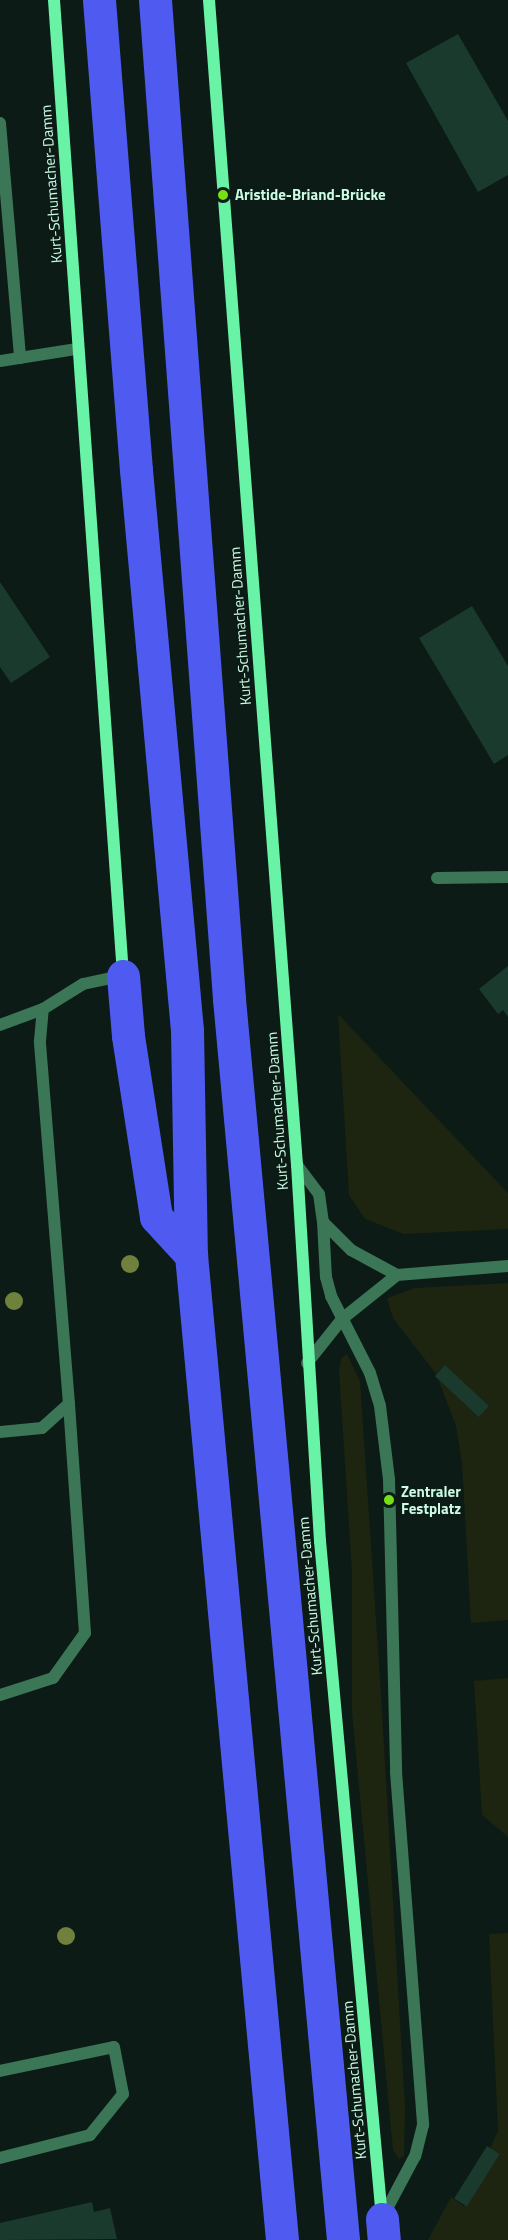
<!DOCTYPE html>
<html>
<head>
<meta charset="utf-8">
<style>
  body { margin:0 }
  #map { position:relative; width:508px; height:2240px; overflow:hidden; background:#0c1b15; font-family:"Titillium Web",sans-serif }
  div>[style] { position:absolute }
  .green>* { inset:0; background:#1d2410 }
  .building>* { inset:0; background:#1a3a2e; transform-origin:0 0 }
  .service>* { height:12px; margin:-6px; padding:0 6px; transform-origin:6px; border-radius:6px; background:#3b7656 }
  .minor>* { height:12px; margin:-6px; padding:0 6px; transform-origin:6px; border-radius:6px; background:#3b7656 }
  .secondary>* { height:12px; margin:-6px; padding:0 6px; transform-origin:6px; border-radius:6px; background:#69f3a6 }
  .motorway>* { height:33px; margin:-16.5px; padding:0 16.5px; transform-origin:16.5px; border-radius:16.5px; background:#4f5af1 }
  .trees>* { width:18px; height:18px; margin:-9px; border-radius:50%; background:#6f813d }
  .dots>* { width:16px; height:16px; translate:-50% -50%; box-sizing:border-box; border:3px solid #0c1b15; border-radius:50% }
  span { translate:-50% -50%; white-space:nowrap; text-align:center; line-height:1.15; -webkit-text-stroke:5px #0c1b15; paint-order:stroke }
  .street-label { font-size:15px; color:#cbfbe4 }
  .poi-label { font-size:15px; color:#cbfbe4; font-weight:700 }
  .left { translate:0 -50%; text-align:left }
</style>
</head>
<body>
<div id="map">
  <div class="green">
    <div style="clip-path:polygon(338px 1014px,508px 1193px,508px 1229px,404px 1234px,365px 1219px,349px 1195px)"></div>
    <div style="clip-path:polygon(508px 1283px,508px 1620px,471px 1623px,462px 1464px,456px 1426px,438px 1379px,478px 1416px,488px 1406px,445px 1365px,436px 1374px,393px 1318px,387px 1298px,415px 1288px)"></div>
    <div style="clip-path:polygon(347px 1354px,360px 1381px,381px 1694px,405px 2107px,404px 2156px,399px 2159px,393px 2150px,352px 1712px,352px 1572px,339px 1371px,341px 1358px)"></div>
    <div style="clip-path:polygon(508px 1678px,508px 1837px,482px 1815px,474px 1681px)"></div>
    <div style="clip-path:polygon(508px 1933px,508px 2240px,428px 2240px,451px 2197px,464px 2206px,498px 2131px,489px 1934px)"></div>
  </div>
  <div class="building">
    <div style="clip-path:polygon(458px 34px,508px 121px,508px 175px,478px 192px,406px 63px)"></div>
    <div style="clip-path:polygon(0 582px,50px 657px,11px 683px,0 667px)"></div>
    <div style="clip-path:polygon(472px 606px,508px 666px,508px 755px,494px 764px,419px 638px)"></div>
    <div style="clip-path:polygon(508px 966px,508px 1017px,503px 1010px,498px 1014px,479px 989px)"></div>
    <div style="left:445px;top:1365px;width:60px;height:15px;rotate:43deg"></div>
    <div style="left:487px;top:2146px;width:15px;height:62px;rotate:32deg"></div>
    <div style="clip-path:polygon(92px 2202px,94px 2212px,110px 2208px,117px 2239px,0 2240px,0 2223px)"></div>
  </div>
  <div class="service">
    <div style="left:0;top:1025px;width:46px;rotate:-20.4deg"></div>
    <div style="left:323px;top:1222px;width:55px;rotate:86.9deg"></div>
    <div style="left:326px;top:1277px;width:20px;rotate:75deg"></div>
    <div style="left:331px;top:1296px;width:86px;rotate:63.1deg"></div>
    <div style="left:370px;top:1373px;width:34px;rotate:73deg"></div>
    <div style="left:380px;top:1406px;width:74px;rotate:83deg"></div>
    <div style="left:389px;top:1479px;width:293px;rotate:88.6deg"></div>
    <div style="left:396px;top:1772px;width:354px;rotate:85.6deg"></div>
    <div style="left:423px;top:2125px;width:32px;rotate:104deg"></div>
    <div style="left:415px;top:2156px;width:70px;rotate:118deg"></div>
    <div style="left:0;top:1432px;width:42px;rotate:-5.4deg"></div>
    <div style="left:42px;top:1428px;width:36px;rotate:-42deg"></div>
    <div style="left:69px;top:1404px;width:364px;rotate:-94.6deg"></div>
    <div style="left:40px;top:1041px;width:32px;rotate:-85deg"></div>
    <div style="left:43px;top:1009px;width:47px;rotate:-32deg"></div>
    <div style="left:83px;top:984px;width:40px;rotate:-12deg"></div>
    <div style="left:0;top:1695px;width:56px;rotate:-17.8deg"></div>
    <div style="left:53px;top:1678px;width:55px;rotate:-54.6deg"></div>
    <div style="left:85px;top:1633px;width:230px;rotate:-94deg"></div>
    <div style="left:0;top:2071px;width:116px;rotate:-11.9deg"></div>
    <div style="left:114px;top:2047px;width:48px;rotate:79.2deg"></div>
    <div style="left:123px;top:2094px;width:53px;rotate:128.8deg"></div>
    <div style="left:90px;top:2135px;width:93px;rotate:165.7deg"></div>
  </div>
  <div class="minor">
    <div style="left:0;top:123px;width:236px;rotate:85.1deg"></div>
    <div style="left:0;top:361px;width:78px;rotate:-8.9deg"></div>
    <div style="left:437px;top:878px;width:71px;rotate:-0.8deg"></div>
    <div style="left:297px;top:1165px;width:36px;rotate:53deg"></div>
    <div style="left:319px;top:1194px;width:28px;rotate:82deg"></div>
    <div style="left:323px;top:1222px;width:40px;rotate:45deg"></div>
    <div style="left:351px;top:1250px;width:52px;rotate:28.5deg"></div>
    <div style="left:307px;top:1363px;width:56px;rotate:-51.5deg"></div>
    <div style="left:342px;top:1319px;width:70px;rotate:-38.7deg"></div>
    <div style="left:397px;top:1275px;width:111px;rotate:-4.6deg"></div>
  </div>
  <div class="secondary">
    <div style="left:54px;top:0;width:976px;rotate:85.95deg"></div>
    <div style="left:209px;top:0;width:1168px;rotate:85.68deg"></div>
    <div style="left:297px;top:1165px;width:377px;rotate:86.5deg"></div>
    <div style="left:320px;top:1541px;width:680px;rotate:84.77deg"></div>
  </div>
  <div class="motorway">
    <div style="left:99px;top:0;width:471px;rotate:85.5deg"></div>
    <div style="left:136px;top:470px;width:562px;rotate:84.8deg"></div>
    <div style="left:187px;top:1030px;width:225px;rotate:89deg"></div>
    <div style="left:191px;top:1255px;width:989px;rotate:84.72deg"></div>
    <div style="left:155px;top:0;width:1002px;rotate:85.76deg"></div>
    <div style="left:229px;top:999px;width:1246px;rotate:84.75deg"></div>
    <div style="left:123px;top:976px;width:60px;rotate:85.2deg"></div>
    <div style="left:128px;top:1036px;width:183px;rotate:81.2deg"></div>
    <div style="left:156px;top:1217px;width:52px;rotate:47.4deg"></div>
    <div style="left:382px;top:2219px;width:21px;rotate:85deg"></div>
  </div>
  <div class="trees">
    <div style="left:130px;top:1264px"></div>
    <div style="left:14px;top:1301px"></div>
    <div style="left:66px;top:1936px"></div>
  </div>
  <div class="dots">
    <div style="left:223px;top:195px;background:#76e012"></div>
    <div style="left:389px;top:1500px;background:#76e012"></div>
  </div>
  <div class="street-label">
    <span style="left:51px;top:184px;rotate:-94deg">Kurt-Schumacher-Damm</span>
    <span style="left:240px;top:626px;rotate:-94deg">Kurt-Schumacher-Damm</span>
    <span style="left:277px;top:1111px;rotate:-94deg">Kurt-Schumacher-Damm</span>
    <span style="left:310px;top:1596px;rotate:-95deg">Kurt-Schumacher-Damm</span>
    <span style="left:354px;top:2080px;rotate:-95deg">Kurt-Schumacher-Damm</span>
  </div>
  <div class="poi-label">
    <span class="left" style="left:235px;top:195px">Aristide-Briand-Brücke</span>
    <span class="left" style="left:401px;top:1500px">Zentraler<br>Festplatz</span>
  </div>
</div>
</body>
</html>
